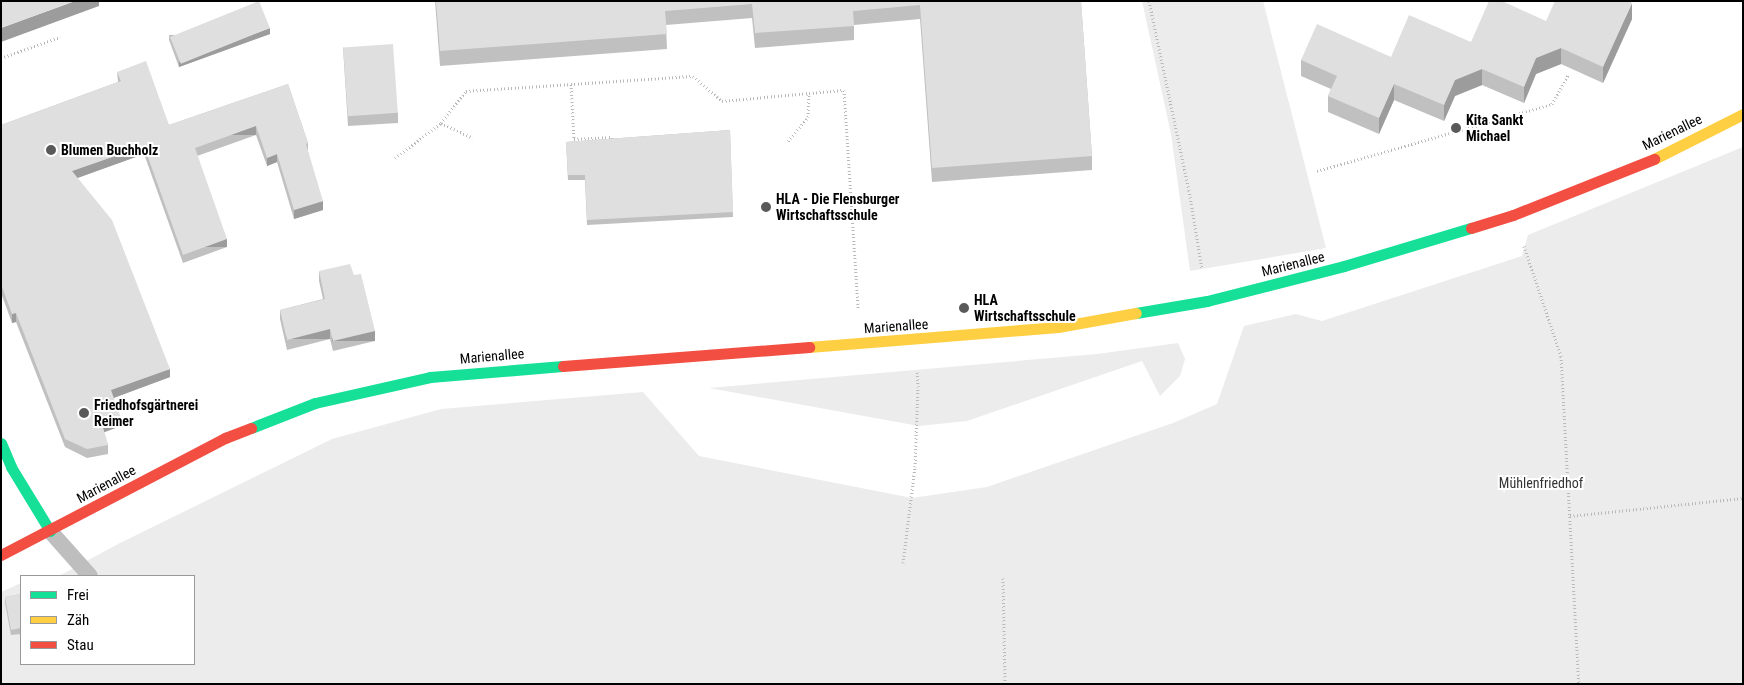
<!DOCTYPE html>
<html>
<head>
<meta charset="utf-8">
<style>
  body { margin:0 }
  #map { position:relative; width:1744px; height:685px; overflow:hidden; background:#fff; font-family:"Roboto Condensed",sans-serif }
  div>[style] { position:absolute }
  .green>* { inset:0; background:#ececec }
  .path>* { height:3px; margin-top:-1.5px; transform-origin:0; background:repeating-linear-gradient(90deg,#b9b9b9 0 1px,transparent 0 3.5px) }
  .lane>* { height:16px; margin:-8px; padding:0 8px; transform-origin:8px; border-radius:8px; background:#bebebe }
  .fast>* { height:11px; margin:-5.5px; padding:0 5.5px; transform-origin:5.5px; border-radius:5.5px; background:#16e098 }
  .slow>* { height:11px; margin:-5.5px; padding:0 5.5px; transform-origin:5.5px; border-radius:5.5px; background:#ffcf43 }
  .jam>* { height:11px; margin:-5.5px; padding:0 5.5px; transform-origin:5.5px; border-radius:5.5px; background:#f24e42 }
  .wall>* { inset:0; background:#c0c0c0 }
  .shaded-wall>* { inset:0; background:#9c9c9c; transform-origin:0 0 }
  .building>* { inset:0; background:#dfdfdf; transform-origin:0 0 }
  .dots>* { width:14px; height:14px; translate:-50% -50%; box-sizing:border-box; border:2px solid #fff; border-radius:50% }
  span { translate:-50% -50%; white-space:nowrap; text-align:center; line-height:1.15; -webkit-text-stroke:4px #fff; paint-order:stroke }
  .poi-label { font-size:14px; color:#000; font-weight:700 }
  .left { translate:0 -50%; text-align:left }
  .street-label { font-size:14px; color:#000 }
  .park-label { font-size:14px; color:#333 }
  .frame { position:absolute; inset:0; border:2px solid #000; pointer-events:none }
  .legend { position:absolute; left:20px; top:575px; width:175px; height:90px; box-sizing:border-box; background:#fff; border:1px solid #999; margin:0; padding:6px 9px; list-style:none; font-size:15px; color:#000 }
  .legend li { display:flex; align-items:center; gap:10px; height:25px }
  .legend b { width:25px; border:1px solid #999 }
</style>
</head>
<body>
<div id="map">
  <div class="green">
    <div style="clip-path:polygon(1142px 1px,1263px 1px,1326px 248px,1190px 271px,1171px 134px)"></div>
    <div style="clip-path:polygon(1743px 147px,1743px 684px,1px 684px,1px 592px,21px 583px,21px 664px,194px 664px,194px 576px,59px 576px,118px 544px,332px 439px,441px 409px,643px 392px,699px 456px,912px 498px,987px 487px,1173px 423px,1217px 404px,1244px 326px,1296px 314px,1322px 321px,1522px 256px,1528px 235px)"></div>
    <div style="clip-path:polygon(1178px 343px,1185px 359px,1180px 376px,1160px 396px,1142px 361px,967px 421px,919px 426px,709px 388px,1097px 354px)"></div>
  </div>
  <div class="path">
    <div style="left:1149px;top:1px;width:193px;rotate:78.1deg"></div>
    <div style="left:1189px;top:190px;width:80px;rotate:80.7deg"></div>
    <div style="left:1px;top:58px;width:63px;rotate:-19.6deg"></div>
    <div style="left:571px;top:84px;width:55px;rotate:86.9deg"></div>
    <div style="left:574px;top:139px;width:38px;rotate:-3deg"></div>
    <div style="left:612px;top:137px;width:6px;rotate:90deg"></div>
    <div style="left:441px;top:123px;width:35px;rotate:25deg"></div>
    <div style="left:788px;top:141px;width:31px;rotate:-50deg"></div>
    <div style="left:808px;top:117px;width:24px;rotate:-88deg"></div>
    <div style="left:395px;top:158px;width:58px;rotate:-37.3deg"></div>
    <div style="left:441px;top:123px;width:41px;rotate:-52deg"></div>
    <div style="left:466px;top:91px;width:227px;rotate:-3.8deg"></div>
    <div style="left:693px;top:76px;width:38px;rotate:41deg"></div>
    <div style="left:722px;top:101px;width:122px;rotate:-5.2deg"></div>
    <div style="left:844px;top:90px;width:219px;rotate:86.3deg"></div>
    <div style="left:1317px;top:171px;width:244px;rotate:-15.9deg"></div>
    <div style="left:1552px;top:104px;width:33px;rotate:-61deg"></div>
    <div style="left:1524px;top:246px;width:116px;rotate:71.4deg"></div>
    <div style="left:1561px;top:356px;width:328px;rotate:86.9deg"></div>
    <div style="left:1570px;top:516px;width:174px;rotate:-5.9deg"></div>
    <div style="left:903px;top:563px;width:97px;rotate:-82.9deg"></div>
    <div style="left:915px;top:467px;width:80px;rotate:-87.9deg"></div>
    <div style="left:918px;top:387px;width:17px;rotate:-93deg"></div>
    <div style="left:1003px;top:578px;width:106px;rotate:88.9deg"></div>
  </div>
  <div class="lane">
    <div style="left:50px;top:531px;width:60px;rotate:48.4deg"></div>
  </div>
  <div class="fast">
    <div style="left:1136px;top:313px;width:72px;rotate:-9.6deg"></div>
    <div style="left:1207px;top:301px;width:141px;rotate:-14.3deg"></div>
    <div style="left:1344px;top:266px;width:133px;rotate:-16.7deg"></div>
    <div style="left:251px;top:428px;width:69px;rotate:-21.3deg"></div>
    <div style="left:315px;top:403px;width:118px;rotate:-12.7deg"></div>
    <div style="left:430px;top:377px;width:133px;rotate:-4.7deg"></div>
    <div style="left:1px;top:443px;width:26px;rotate:67deg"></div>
    <div style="left:11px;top:467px;width:75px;rotate:58.6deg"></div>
  </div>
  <div class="slow">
    <div style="left:1654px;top:159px;width:100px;rotate:-26.8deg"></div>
    <div style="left:809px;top:347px;width:250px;rotate:-4.6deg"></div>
    <div style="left:1058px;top:327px;width:79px;rotate:-10.2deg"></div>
  </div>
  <div class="jam">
    <div style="left:1471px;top:228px;width:44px;rotate:-17.2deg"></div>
    <div style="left:1513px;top:215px;width:152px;rotate:-21.7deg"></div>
    <div style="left:563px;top:366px;width:247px;rotate:-4.4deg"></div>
    <div style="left:1px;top:555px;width:253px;rotate:-27.6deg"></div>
    <div style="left:225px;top:438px;width:28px;rotate:-21deg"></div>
  </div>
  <div class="wall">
    <div style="clip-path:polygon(435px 1px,1081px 1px,1092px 156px,1092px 170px,932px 182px,920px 19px,854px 25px,854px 40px,755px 48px,752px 18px,666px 25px,667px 49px,440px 66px)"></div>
    <div style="clip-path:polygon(1632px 19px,1603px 83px,1561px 64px,1536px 74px,1524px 103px,1482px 85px,1455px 96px,1444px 121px,1394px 100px,1379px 134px,1328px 112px,1328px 96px,1331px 89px,1301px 76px,1301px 60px,1391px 57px,1471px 42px,1546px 21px)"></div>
    <div style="clip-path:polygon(270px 34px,179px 67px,169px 40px,169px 35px)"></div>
    <div style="clip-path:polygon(343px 47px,398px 113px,398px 123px,348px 126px)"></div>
    <div style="clip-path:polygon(117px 72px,169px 125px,288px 84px,308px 143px,308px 152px,323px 210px,294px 219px,277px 162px,267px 166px,256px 135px,197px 156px,227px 247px,183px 263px,144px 154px,77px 178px,170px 377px,113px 398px,121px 426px,104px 432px,108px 445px,108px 454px,87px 458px,65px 447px,16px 322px,12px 323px,1px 293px,1px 125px,118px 82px)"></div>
    <div style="clip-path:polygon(730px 130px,733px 217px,587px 225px,585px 180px,568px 180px,566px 142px)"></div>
    <div style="clip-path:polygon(319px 271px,375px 341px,333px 351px,330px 339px,287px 350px,280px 319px,280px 310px,323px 299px,319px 281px)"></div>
    <div style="clip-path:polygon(21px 594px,21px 634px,11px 635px,5px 603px,5px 597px)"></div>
  </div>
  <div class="shaded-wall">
    <div style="clip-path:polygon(75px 1px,99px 1px,99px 6px,1px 42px,1px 28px)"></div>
    <div style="clip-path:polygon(1632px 3px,1632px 19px,1603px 83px,1603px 67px)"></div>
    <div style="clip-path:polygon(270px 28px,270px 34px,179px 67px,179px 62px)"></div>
    <div style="clip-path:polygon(1561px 48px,1561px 64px,1536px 74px,1524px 103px,1524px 87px,1536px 58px)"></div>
    <div style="clip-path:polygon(1482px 69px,1482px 85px,1455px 96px,1444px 121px,1444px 105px,1455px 80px)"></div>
    <div style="clip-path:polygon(1394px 84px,1394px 100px,1379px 134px,1379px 118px)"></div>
    <div style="left:256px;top:126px;width:9px;height:65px;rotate:90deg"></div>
    <div style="clip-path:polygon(144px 146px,144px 154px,72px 180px,72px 171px)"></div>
    <div style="clip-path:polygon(277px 154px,277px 162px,267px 166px,267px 158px)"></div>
    <div style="clip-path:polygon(323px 201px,323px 210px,294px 219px,294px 210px)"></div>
    <div style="left:227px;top:239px;width:8px;height:47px;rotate:90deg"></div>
    <div style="clip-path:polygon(16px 313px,16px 322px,12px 323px,12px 314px)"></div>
    <div style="left:330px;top:329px;width:10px;height:44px;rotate:90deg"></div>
    <div style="left:375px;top:331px;width:10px;height:43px;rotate:90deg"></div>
    <div style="clip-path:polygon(170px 369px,170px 377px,111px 399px,111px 390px)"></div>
    <div style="clip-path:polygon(121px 418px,121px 426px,102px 433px,102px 424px)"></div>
  </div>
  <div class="building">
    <div style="clip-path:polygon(1px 1px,75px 1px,1px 28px)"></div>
    <div style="left:259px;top:1px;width:29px;height:96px;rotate:68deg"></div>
    <div style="clip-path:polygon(436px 1px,1081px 1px,1092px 156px,932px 168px,920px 5px,853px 11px,854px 26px,755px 33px,752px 4px,665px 11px,667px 34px,440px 51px)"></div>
    <div style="clip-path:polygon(1489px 1px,1502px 1px,1546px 21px,1555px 1px,1629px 1px,1632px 3px,1603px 67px,1561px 48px,1536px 58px,1524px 87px,1482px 69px,1455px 80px,1444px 105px,1394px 84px,1379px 118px,1328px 96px,1337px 76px,1301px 60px,1317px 24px,1391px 57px,1409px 15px,1471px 42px)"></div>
    <div style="left:393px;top:44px;width:69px;height:50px;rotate:86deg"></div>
    <div style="clip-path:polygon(146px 61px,169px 125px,288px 84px,308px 143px,306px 144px,323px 201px,294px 210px,277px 154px,267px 158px,256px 126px,195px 148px,227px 239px,183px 255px,144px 146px,72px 171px,112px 220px,170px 369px,111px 390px,121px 418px,102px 424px,108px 445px,87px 449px,65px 439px,16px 313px,12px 314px,1px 284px,1px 125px,121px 81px,117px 72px)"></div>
    <div style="clip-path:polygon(730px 130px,733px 212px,587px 220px,585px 175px,568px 175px,566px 142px)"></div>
    <div style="clip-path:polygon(350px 264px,354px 275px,361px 274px,375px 331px,333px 341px,330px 329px,287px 340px,280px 310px,325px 299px,319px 271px)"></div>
    <div style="clip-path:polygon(21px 594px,21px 628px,11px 630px,5px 597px)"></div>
  </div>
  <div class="dots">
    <div style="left:1456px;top:128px;background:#595959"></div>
    <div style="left:51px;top:150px;background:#595959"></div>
    <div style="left:766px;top:207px;background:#595959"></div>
    <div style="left:964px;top:308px;background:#595959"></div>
    <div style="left:84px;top:413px;background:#595959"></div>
  </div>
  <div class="poi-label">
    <span class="left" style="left:1466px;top:128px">Kita Sankt<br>Michael</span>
    <span class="left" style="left:61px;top:150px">Blumen Buchholz</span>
    <span class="left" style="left:776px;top:207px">HLA - Die Flensburger<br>Wirtschaftsschule</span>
    <span class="left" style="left:974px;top:308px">HLA<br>Wirtschaftsschule</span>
    <span class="left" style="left:94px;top:413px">Friedhofsgärtnerei<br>Reimer</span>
  </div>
  <div class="street-label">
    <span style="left:1672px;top:132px;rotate:-26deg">Marienallee</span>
    <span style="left:1293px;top:264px;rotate:-14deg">Marienallee</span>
    <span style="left:896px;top:326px;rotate:-4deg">Marienallee</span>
    <span style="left:492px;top:356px;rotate:-5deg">Marienallee</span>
    <span style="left:106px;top:484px;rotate:-28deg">Marienallee</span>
  </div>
  <div class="park-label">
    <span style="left:1541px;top:483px">Mühlenfriedhof</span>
  </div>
  <div class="frame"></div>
  <ul class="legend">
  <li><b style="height:6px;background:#16e098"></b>Frei</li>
  <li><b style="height:6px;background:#ffcf43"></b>Zäh</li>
  <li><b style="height:6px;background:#f24e42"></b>Stau</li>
  </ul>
</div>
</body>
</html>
